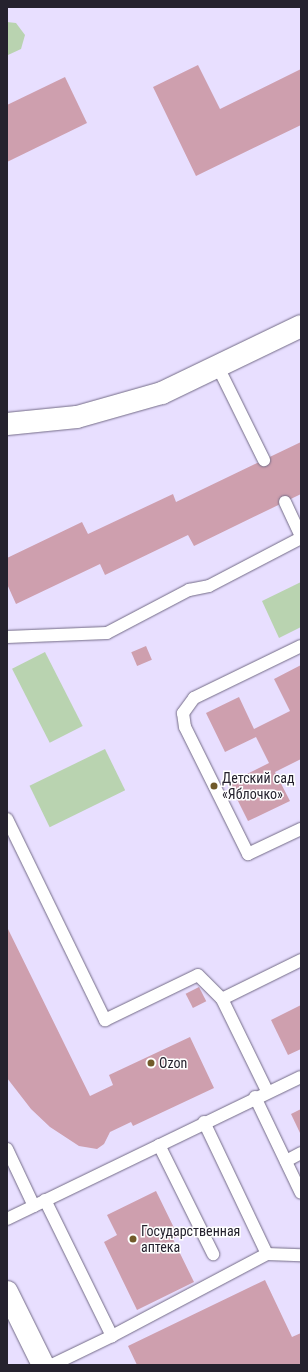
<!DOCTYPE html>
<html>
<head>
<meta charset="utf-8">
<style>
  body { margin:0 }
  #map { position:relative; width:308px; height:1372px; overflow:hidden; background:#e8dfff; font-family:"Roboto Condensed",sans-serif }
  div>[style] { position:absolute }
  .green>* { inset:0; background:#b9d3b0; transform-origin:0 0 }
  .building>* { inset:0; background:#ce9fae; transform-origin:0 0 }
  .roads { filter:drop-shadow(0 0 1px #736b87) drop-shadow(0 0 1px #736b87) }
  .service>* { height:12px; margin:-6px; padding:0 6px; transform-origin:6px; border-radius:6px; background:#fff }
  .tertiary>* { height:22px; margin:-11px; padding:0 11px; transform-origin:11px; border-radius:11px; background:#fff }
  .dots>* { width:11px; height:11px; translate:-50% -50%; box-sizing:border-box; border:2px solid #fff; border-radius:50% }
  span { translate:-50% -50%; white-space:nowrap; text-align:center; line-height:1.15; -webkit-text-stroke:3px #fff; paint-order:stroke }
  .poi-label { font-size:14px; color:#25222e }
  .left { translate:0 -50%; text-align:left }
  .frame { position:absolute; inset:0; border:8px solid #25222e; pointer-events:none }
</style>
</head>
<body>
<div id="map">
  <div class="green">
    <div style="clip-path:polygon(7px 22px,16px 23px,25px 35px,21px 49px,8px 55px)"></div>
    <div style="clip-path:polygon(301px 582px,301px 627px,279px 638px,262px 601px)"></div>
    <div style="left:45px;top:652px;width:83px;height:37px;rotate:63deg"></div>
    <div style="left:105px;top:749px;width:46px;height:84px;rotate:64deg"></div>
  </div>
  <div class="building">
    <div style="clip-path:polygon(198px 65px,220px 109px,301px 69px,301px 125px,196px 176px,153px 87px)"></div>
    <div style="clip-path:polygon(65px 77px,87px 123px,7px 162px,7px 105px)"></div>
    <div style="clip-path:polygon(301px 442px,301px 494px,194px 546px,188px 535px,105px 575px,100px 564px,16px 604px,7px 584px,7px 558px,82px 522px,88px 534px,173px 494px,176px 502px)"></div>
    <div style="left:146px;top:646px;width:15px;height:16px;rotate:67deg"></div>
    <div style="clip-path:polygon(301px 665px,301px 759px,275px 772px,290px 801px,248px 821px,229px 783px,269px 763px,256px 737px,225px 752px,206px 713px,239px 697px,254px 729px,290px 711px,274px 679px)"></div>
    <div style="clip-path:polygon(7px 927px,90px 1096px,113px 1085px,109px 1075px,190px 1037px,214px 1088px,133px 1126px,131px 1122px,110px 1132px,104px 1144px,97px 1149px,79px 1146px,50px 1127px,31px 1109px,7px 1078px)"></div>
    <div style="left:199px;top:987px;width:16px;height:15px;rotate:63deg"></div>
    <div style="clip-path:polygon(301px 1005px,301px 1049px,288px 1055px,271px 1020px)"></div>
    <div style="clip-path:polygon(301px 1109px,301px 1135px,291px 1114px)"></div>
    <div style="clip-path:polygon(156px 1191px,178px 1236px,173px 1239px,194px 1282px,137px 1310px,104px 1242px,117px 1235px,107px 1215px)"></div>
    <div style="clip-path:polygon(265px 1280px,292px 1337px,301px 1333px,301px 1365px,137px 1365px,128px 1346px)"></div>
  </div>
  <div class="roads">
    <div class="service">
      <div style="left:218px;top:367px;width:104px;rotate:63.7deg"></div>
      <div style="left:285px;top:502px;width:38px;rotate:65deg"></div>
      <div style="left:7px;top:637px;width:100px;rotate:-2.3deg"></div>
      <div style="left:107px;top:633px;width:93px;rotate:-27.7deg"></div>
      <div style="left:189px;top:590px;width:20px;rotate:-11deg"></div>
      <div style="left:209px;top:586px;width:104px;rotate:-27.6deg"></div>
      <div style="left:301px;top:646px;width:119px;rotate:154.1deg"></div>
      <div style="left:194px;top:698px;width:19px;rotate:126deg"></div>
      <div style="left:183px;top:713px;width:14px;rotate:82deg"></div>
      <div style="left:185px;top:727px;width:142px;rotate:63.6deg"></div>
      <div style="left:248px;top:854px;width:59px;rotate:-25.3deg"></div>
      <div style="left:7px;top:819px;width:224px;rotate:64deg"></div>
      <div style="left:105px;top:1020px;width:103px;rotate:-25.8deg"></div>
      <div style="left:198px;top:975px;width:34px;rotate:45deg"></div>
      <div style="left:222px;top:999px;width:102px;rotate:63.9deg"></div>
      <div style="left:222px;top:999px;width:88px;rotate:-26.3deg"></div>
      <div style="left:255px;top:1097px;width:106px;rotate:64.4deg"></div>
      <div style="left:204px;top:1122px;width:146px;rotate:64.5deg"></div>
      <div style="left:159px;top:1145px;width:122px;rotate:63.6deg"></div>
      <div style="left:7px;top:1149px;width:63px;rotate:64.7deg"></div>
      <div style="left:286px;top:1161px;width:17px;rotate:-28deg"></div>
      <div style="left:45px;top:1200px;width:152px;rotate:63.8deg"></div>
      <div style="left:112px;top:1336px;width:175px;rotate:-27.9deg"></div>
      <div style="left:267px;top:1254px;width:34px;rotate:2deg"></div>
      <div style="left:7px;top:1219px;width:326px;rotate:-25.8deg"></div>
      <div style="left:52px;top:1365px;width:67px;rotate:-25.8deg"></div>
    </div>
    <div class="tertiary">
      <div style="left:7px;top:424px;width:70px;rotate:-5.7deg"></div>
      <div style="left:77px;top:417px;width:88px;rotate:-15.8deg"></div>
      <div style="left:162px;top:393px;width:154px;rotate:-25.7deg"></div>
      <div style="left:7px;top:1292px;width:81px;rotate:63.7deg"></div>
    </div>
  </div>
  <div class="dots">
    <div style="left:214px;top:786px;background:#715a2a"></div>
    <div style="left:151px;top:1063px;background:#715a2a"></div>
    <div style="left:133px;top:1239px;background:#715a2a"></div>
  </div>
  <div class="poi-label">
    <span class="left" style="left:222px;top:786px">Детский сад<br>«Яблочко»</span>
    <span class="left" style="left:159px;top:1063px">Ozon</span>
    <span class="left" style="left:141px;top:1239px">Государственная<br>аптека</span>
  </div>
  <div class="frame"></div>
</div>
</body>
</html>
